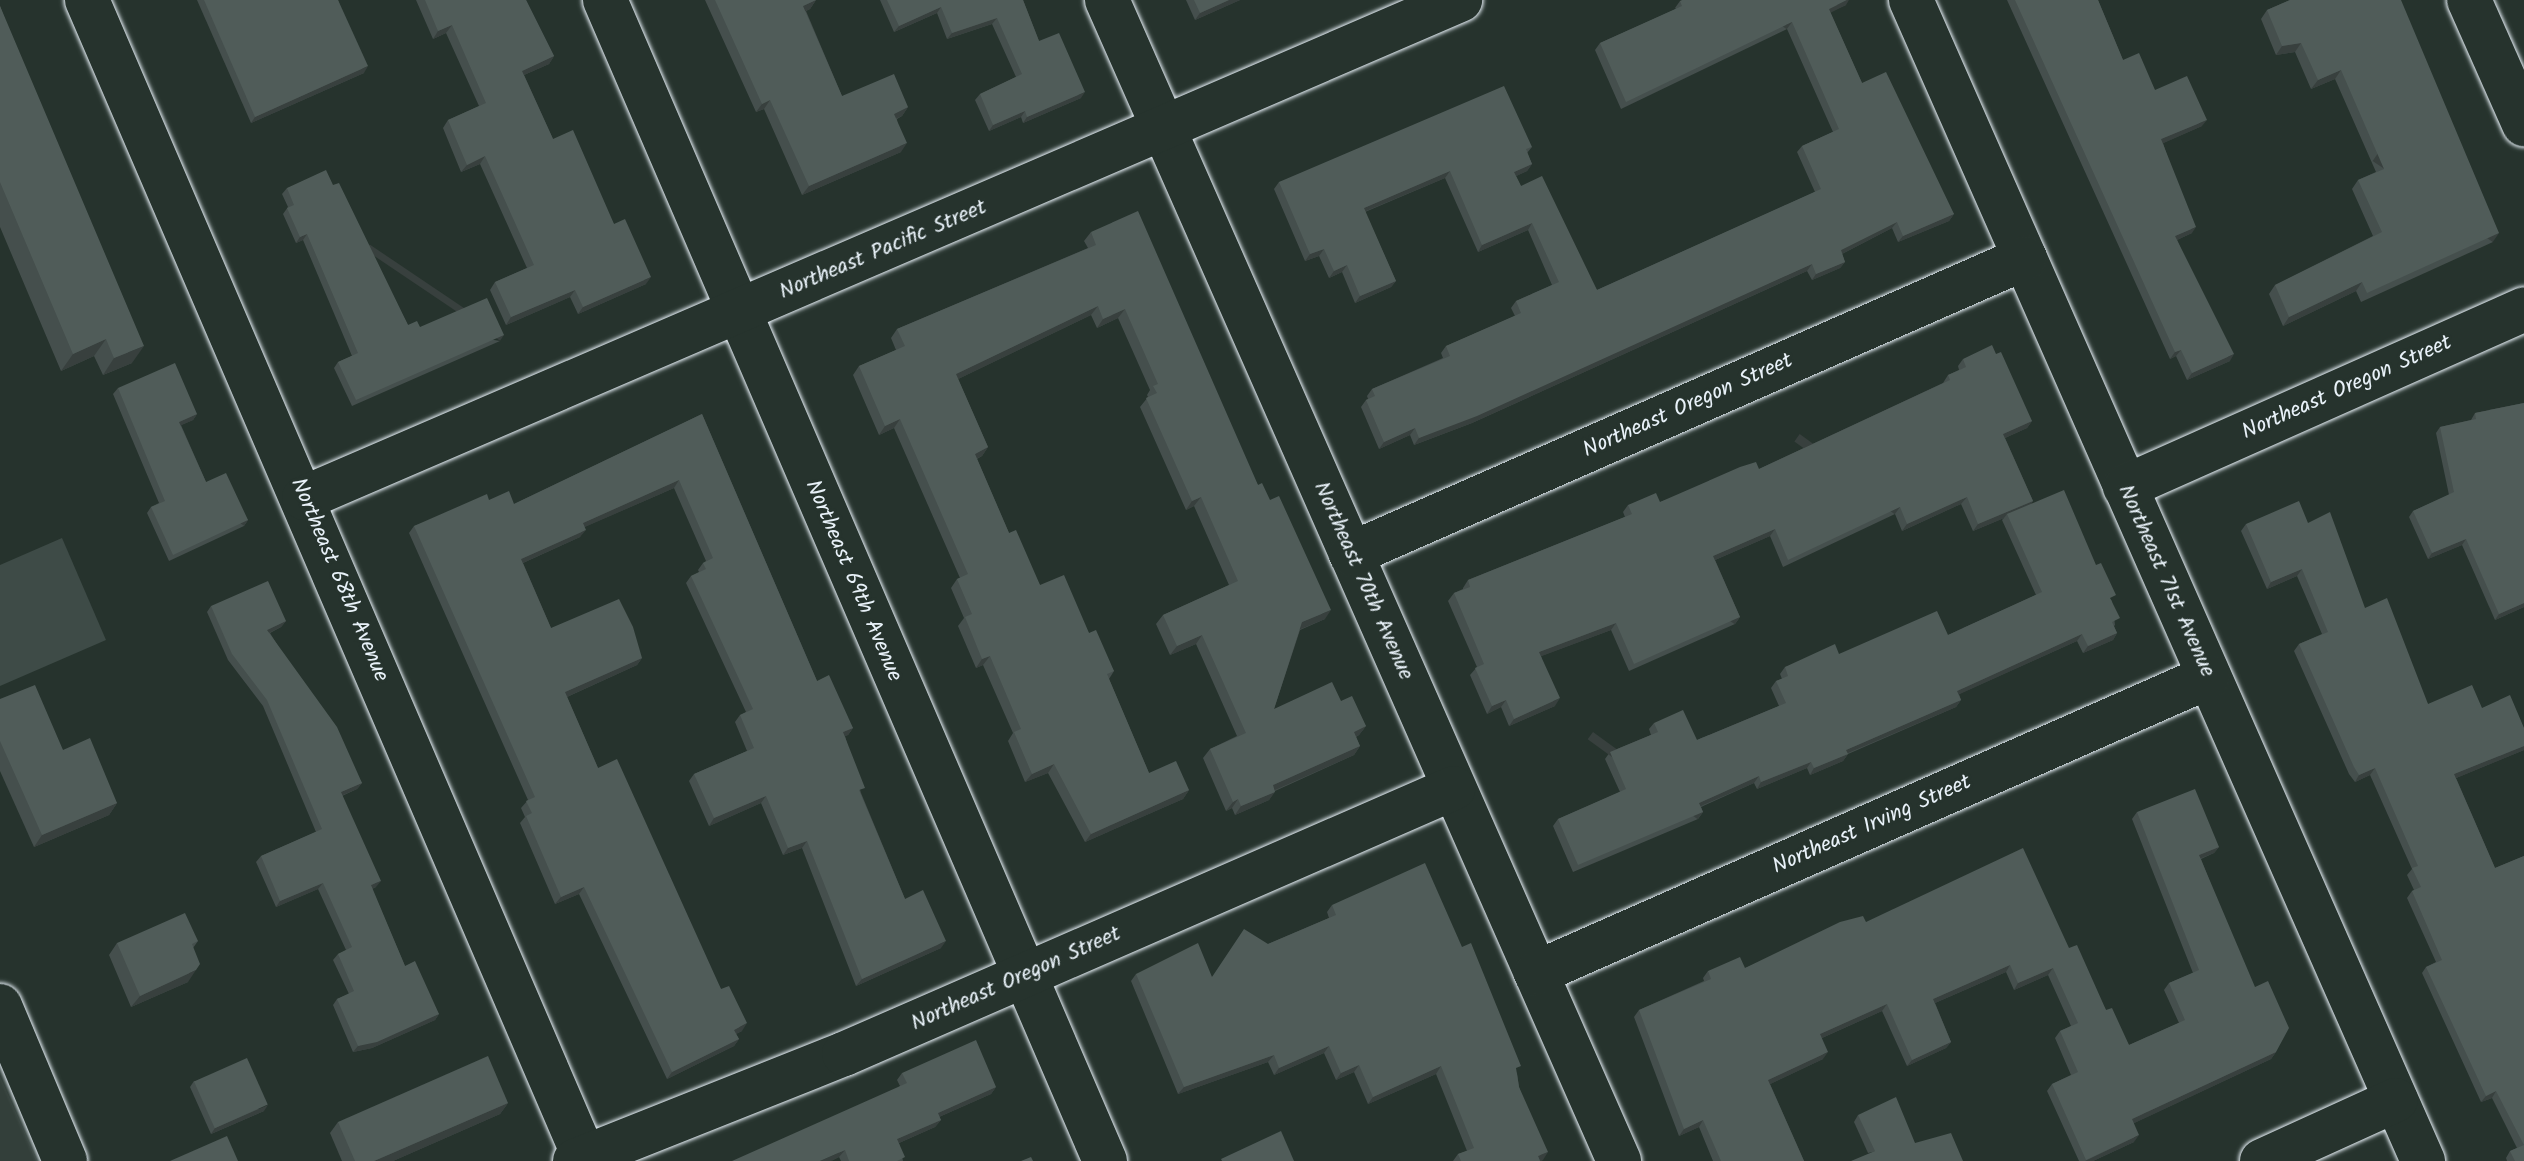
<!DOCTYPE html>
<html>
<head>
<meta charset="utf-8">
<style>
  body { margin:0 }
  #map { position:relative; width:2524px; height:1161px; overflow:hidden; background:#26332d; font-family:Kalam,sans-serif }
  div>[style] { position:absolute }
  .built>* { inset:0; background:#333f3a }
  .green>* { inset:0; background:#3e4b47 }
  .roads { filter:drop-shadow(0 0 2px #e8f1f8) drop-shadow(0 0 2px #e8f1f8) }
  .minor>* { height:44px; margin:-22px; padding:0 22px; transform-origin:22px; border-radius:22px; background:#26332d }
  .wall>* { inset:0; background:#454f4d }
  .shaded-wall>* { inset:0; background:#38403e; transform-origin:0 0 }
  .building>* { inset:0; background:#505c59; transform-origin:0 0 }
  span { translate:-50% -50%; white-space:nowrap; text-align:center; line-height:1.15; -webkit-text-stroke:6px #26332d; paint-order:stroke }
  .street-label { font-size:22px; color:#e8f1f8 }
</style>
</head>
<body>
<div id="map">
  <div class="built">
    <div style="clip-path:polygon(0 1076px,37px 1161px,0 1161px)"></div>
  </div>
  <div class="green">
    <div style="clip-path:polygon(62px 538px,106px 640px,0 686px,0 565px)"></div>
  </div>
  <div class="roads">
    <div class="minor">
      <div style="left:87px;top:0;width:1264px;rotate:66.74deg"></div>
      <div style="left:605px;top:0;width:1264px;rotate:66.7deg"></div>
      <div style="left:1107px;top:0;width:1269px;rotate:66.2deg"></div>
      <div style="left:1911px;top:0;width:1269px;rotate:66.2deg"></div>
      <div style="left:2469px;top:0;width:136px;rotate:66.1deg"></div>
      <div style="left:2125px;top:487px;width:437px;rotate:-24deg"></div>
      <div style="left:304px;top:498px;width:1259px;rotate:-23.31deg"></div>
      <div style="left:1351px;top:554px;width:736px;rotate:-23.71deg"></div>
      <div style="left:1536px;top:973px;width:734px;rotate:-23.77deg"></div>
      <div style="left:0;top:1006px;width:168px;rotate:67.2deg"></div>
      <div style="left:575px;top:1161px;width:289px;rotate:-21.7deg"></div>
      <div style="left:844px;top:1054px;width:665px;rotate:-23.56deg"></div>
      <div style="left:2262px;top:1161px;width:147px;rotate:-24.5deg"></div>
    </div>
  </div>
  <div class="wall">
    <div style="clip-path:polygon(197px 0,338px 0,364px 73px,251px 123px)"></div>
    <div style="clip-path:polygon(416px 0,526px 0,554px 56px,549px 64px,524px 75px,553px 139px,614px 224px,646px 284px,578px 314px,570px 297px,506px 325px,490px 290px,495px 282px,527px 268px,480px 164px,461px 172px,443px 128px,448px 120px,479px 106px,446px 33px,433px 39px)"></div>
    <div style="clip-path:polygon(705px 0,816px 0,810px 9px,806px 11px,842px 96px,908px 107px,902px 116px,897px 119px,901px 152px,802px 195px,764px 109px,756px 112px)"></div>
    <div style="clip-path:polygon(880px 0,1023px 0,1039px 41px,1081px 98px,1023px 123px,1021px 117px,989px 131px,975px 100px,980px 94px,1016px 77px,992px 24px,947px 39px,937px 13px,894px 32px)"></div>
    <div style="clip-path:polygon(1186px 0,1240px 0,1195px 20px)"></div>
    <div style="clip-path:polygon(2007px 0,2098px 0,2123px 60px,2155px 90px,2202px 126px,2163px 143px,2192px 233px,2177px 240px,2230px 361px,2187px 380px,2176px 356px,2170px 359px)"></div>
    <div style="clip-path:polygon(2290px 0,2493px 242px,2361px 302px,2356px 291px,2283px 326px,2269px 294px,2275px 285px,2373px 236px,2352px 189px,2358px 180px,2376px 172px,2335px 79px,2311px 89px,2295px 52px,2276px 55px,2261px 19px,2267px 10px)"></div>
    <div style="clip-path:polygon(1680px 1px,1846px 5px,1830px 12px,1862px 83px,1954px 214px,1949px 221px,1898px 242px,1892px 228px,1842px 254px,1845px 262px,1840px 268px,1812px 280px,1807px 271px,1472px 423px,1414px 445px,1410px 435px,1379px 449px,1361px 407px,1366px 400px,1368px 399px,1367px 396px,1372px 389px,1443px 358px,1441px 353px,1446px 346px,1515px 316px,1511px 308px,1516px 301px,1552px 285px,1528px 230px,1478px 252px,1445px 178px,1365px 212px,1396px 281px,1391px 287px,1355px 303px,1342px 272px,1329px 278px,1319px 256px,1305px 261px,1274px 189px,1279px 182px,1532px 147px,1527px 153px,1532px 164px,1527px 171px,1516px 176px,1521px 186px,1597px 290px,1815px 192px,1797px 152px,1802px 146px,1833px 132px,1787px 29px,1621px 109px,1595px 50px,1600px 43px,1676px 9px,1675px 8px)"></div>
    <div style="clip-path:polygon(0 6px,132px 363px,103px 375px,94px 356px,61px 371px,0 227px)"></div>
    <div style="clip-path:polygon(333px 185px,408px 325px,500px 341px,352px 406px,334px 368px,338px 362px,352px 356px,303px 240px,296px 243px,283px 214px,288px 207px,282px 194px,287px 188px)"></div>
    <div style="clip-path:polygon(1091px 232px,1258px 485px,1325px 619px,1300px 630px,1274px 709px,1341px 701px,1366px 726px,1359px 735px,1356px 737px,1360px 746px,1354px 755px,1275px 791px,1269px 800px,1235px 815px,1232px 808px,1226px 811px,1203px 758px,1210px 749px,1237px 736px,1196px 644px,1170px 655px,1156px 624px,1163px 615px,1229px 585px,1194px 506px,1186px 510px,1140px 407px,1148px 397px,1147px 395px,1150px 390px,1118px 318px,1097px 328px,1091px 315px,958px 379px,988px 447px,982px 456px,977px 459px,1009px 533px,1040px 585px,1089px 633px,1114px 671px,1109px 679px,1149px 773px,1189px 790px,1183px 799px,1085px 842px,1048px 773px,1025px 782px,1008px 741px,1013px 733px,983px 665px,976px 668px,958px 626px,964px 618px,951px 588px,957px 579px,960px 578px,894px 428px,879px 435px,853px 375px,859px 366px,896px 350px,891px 338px,897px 329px,1088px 248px,1084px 241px)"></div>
    <div style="clip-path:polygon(1963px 359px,2032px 421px,2027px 428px,2005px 438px,2033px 501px,2031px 504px,2112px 601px,2115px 625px,2114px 626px,2117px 633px,2113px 640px,2083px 653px,2077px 641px,1959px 694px,1961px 700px,1956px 707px,1848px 754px,1843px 761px,1810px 775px,1807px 768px,1757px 789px,1754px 783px,1701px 807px,1703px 812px,1698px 819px,1573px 872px,1553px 826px,1558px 819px,1620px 792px,1605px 759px,1610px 752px,1651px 735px,1649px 729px,1654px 723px,1697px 740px,1779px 706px,1771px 688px,1776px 681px,1782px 679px,1780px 674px,1785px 667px,1839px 654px,1948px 635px,2036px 595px,2002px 520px,2004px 518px,1973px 531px,1961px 504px,1902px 531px,1895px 514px,1783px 567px,1770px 536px,1715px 560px,1740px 617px,1735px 624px,1629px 671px,1611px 630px,1541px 656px,1555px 706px,1509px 726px,1501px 707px,1487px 714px,1470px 675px,1477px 667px,1448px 601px,1454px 593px,1463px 589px,1463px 588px,1468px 580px,1625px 517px,1623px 512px,1628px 505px,1660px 502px,1759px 469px,1943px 383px,1948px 375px,1959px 370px,1958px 366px)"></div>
    <div style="clip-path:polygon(118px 388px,197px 414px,193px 420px,181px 425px,206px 482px,248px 520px,244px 526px,169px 561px,147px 513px,151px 507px,159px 503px,113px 394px)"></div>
    <div style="clip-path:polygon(2524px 403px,2524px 607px,2495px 620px,2462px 545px,2428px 559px,2409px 517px,2413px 511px,2449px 495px,2436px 433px,2440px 427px,2471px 420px,2475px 413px)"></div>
    <div style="clip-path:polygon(702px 414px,817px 681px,853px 728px,848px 735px,845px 736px,861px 793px,905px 899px,941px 948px,856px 986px,802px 848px,783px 855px,761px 803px,709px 826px,689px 781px,694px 774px,747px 751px,735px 722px,740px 715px,746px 712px,686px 583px,691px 576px,699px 572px,698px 570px,703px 563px,706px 561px,674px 488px,584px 527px,580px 537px,523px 563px,551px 628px,642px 658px,637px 665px,567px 697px,598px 768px,721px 989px,742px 1031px,736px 1034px,739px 1039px,734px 1046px,667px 1079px,579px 894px,555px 904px,520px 823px,525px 817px,521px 808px,528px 800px,409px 533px,414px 526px,489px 500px,514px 504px)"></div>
    <div style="clip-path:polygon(2308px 523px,2428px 704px,2482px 708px,2524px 728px,2524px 750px,2456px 778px,2495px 868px,2524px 856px,2524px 1161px,2507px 1161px,2506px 1158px,2510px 1151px,2517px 1148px,2492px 1098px,2481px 1102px,2422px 973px,2426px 967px,2436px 962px,2407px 898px,2412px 891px,2414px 890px,2407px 875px,2412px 869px,2370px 775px,2355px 782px,2349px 774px,2294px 651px,2299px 644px,2322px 634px,2297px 576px,2267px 589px,2241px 531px,2246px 524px)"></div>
    <div style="clip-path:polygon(211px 606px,286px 621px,281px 627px,270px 633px,362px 783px,357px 789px,342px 796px,376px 887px,372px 889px,405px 966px,439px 1014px,435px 1020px,372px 1048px,353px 1052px,333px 1005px,337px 999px,349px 994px,333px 960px,338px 954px,346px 950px,318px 889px,276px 907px,256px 862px,261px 856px,316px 832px,263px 706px,228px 660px,207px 612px)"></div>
    <div style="clip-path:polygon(0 699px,63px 750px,117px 803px,109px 815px,34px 847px,0 771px)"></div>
    <div style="clip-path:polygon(2137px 812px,2219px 847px,2214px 853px,2201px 859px,2276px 1052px,2271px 1059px,2134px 1123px,2134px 1142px,2093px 1161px,2079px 1161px,2047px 1091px,2052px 1084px,2071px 1075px,2055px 1038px,2060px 1031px,2071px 1026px,2048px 975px,2014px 990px,2006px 972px,1935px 1003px,1951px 1042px,1946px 1048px,1907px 1066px,1882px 1011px,1822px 1038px,1823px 1059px,1770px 1084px,1804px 1161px,1713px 1161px,1699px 1127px,1679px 1136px,1634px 1017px,1639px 1010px,1704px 981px,1703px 978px,1708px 971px,1745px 968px,1866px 922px,2069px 948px,2106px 1010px,2129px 1045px,2179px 1023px,2164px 990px,2169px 983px,2193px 973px,2132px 819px)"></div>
    <div style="clip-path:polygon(1332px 905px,1517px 1073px,1519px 1087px,1543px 1160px,1540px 1161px,1453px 1161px,1458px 1154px,1467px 1151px,1436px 1074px,1368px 1104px,1354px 1072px,1336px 1080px,1324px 1053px,1274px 1075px,1268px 1062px,1178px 1094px,1131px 981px,1136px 974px,1212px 977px,1268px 944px,1329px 918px,1327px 912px)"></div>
    <div style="clip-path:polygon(198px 941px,193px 948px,188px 982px,131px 1007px,109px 955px,117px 943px)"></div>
    <div style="clip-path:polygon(902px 1073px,996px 1087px,991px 1094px,939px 1117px,941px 1120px,935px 1127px,899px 1143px,903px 1161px,841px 1161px,839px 1157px,831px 1161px,900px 1086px,897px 1080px)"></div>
    <div style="clip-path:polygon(194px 1081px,264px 1111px,211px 1134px,190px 1087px)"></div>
    <div style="clip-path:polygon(508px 1103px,500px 1114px,393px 1161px,342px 1161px,330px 1133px,338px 1122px)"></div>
    <div style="clip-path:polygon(1858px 1115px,1915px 1143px,1868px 1153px,1854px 1122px)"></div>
  </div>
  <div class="shaded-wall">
    <div style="clip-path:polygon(816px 0,810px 9px,797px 15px,803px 6px)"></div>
    <div style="clip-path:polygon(1229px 0,1240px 0,1195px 20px,1200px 13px)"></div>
    <div style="clip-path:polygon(1847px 0,1849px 0,1846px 5px,1824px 16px,1829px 9px)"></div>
    <div style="clip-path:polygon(941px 7px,937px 13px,894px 32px,899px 26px)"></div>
    <div style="clip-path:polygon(997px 18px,992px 24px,947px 39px,952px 33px)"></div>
    <div style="left:1792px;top:22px;width:9px;height:184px;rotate:126deg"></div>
    <div style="clip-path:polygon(452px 25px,446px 33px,433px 39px,438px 31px)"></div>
    <div style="clip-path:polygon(2301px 43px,2295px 52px,2276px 55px,2282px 46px)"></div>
    <div style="clip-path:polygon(554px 56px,549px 64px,517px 78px,522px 71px)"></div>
    <div style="clip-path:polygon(368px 66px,364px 73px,251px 123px,255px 117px)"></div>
    <div style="clip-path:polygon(2341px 70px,2335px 79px,2311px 89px,2318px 80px)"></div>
    <div style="clip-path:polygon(1085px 92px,1081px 98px,1023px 123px,1027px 117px)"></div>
    <div style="clip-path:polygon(770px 100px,764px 109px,756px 112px,762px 104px)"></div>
    <div style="clip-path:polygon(908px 107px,902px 116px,888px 122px,894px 114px)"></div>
    <div style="clip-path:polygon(1025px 111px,1021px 117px,989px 131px,993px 125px)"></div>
    <div style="clip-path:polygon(2207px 120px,2202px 126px,2157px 146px,2161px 139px)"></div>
    <div style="clip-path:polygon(907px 143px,901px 152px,802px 195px,809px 186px)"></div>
    <div style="clip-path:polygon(485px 156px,480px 164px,461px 172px,467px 165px)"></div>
    <div style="clip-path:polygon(1532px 164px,1527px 171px,1510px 179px,1514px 172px)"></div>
    <div style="clip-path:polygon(1450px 171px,1445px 178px,1359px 214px,1364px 208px)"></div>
    <div style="clip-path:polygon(1954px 214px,1949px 221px,1898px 242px,1903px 236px)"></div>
    <div style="clip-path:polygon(1897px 222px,1892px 228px,1836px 257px,1841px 250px)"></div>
    <div style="clip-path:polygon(1532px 223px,1528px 230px,1478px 252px,1482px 245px)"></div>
    <div style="clip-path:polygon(2196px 227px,2192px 233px,2170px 243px,2175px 236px)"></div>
    <div style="left:2499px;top:233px;width:11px;height:145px;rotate:124deg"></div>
    <div style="clip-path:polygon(307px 234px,303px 240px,296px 243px,300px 237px)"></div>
    <div style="clip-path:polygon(1324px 249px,1319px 256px,1305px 261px,1310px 254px)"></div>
    <div style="clip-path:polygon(1845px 262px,1840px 268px,1812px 280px,1816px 274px)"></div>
    <div style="clip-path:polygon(1812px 264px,1807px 271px,1472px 423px,1414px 445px,1419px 438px)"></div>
    <div style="clip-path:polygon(1347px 265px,1342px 272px,1329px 278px,1334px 271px)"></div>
    <div style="clip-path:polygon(651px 277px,646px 284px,578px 314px,583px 307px)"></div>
    <div style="clip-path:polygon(1396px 281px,1391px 287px,1355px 303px,1360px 296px)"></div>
    <div style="clip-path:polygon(2362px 282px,2356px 291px,2283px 326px,2289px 317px)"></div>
    <div style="clip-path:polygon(575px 290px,570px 297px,506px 325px,511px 317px)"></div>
    <div style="clip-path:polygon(1098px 306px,1091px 315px,950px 383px,956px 374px)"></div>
    <div style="clip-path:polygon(1125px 309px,1118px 318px,1097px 328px,1103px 319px)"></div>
    <div style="left:504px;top:335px;width:7px;height:162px;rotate:124deg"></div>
    <div style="clip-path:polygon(106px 339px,94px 356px,61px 371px,73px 354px)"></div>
    <div style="clip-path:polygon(144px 346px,132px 363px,103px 375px,114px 358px)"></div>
    <div style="clip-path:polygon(2181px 350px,2176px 356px,2170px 359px,2175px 352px)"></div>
    <div style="clip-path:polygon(2234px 354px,2230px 361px,2187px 380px,2192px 373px)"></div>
    <div style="clip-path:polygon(197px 414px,193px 420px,175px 428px,179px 422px)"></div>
    <div style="clip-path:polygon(900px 419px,894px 428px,879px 435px,885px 426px)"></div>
    <div style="clip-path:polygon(2032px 421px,2027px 428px,1998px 441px,2003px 434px)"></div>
    <div style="clip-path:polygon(1415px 428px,1410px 435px,1379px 449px,1384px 442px)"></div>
    <div style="clip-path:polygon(988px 447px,982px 456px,969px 462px,975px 454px)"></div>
    <div style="clip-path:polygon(679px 480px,674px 488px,578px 530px,583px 523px)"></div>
    <div style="clip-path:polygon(1201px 497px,1194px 506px,1186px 510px,1192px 501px)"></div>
    <div style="clip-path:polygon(1967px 497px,1961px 504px,1902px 531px,1907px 524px)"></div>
    <div style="clip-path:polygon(2033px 501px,2028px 508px,2007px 514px,2004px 518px,1973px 531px,1978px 524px)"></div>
    <div style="left:1900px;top:507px;width:9px;height:124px;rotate:126deg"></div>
    <div style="left:248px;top:520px;width:7px;height:83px;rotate:124deg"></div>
    <div style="clip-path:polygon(1775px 529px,1770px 536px,1708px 563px,1713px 556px)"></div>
    <div style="clip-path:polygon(586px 530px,580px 537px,516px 566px,521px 559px)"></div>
    <div style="clip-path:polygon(2466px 539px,2462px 545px,2428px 559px,2432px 553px)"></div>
    <div style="clip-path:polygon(2302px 569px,2297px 576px,2267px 589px,2271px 582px)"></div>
    <div style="clip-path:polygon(2524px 603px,2524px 607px,2495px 620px,2499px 614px)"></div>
    <div style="clip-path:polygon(1331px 610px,1325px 619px,1296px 631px,1302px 622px)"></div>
    <div style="left:1740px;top:617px;width:9px;height:116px;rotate:126deg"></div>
    <div style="clip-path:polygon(286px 621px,281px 627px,263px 636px,267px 630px)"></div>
    <div style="clip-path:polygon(1616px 623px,1611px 630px,1534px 659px,1539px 652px)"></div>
    <div style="clip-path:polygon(2117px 633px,2113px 640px,2083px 653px,2088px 646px)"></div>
    <div style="clip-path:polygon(2082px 634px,2077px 641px,1953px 697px,1957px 691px)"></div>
    <div style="clip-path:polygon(1202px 635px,1196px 644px,1170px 655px,1177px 646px)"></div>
    <div style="clip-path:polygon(990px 656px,983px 665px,976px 668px,982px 659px)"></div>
    <div style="clip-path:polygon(642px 658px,637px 665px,560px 700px,565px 692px)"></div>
    <div style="clip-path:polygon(1560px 698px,1555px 706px,1509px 726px,1514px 719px)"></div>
    <div style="clip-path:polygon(1506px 700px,1501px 707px,1487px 714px,1492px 706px)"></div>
    <div style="clip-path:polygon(1961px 700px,1956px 707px,1841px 756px,1846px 750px)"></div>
    <div style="clip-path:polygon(1366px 726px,1359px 735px,1347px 741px,1354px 732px)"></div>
    <div style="clip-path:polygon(853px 728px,848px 735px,838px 739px,843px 732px)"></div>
    <div style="clip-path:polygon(1360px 746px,1354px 755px,1266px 794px,1273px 785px)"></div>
    <div style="clip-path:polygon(2524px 746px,2524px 750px,2449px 781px,2454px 774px)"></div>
    <div style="clip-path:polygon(1848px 754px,1843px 761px,1810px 775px,1814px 768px)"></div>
    <div style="clip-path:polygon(1811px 762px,1807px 768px,1757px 789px,1761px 782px)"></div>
    <div style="clip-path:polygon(1054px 764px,1048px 773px,1025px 782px,1032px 774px)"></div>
    <div style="clip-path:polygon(2375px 768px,2370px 775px,2355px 782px,2359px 775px)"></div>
    <div style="clip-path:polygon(1759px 776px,1754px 783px,1694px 809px,1699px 803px)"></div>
    <div style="clip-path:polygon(362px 783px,357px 789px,336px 798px,341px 792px)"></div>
    <div style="clip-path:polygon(1189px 790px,1183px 799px,1085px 842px,1091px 834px)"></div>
    <div style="clip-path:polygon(1275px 792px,1269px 800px,1235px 815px,1241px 806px)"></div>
    <div style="clip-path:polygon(766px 796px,761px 803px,709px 826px,714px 818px)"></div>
    <div style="clip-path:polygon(1238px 799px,1232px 808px,1226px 811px,1233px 802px)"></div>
    <div style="clip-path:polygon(117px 803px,109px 815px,34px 847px,42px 835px)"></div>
    <div style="left:1703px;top:812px;width:9px;height:136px;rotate:126deg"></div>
    <div style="clip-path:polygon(807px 841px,802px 848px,783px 855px,788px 848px)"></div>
    <div style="clip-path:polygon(2219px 847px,2214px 853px,2194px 861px,2199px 855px)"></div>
    <div style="clip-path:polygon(381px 881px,376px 887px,366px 891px,371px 885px)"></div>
    <div style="clip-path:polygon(323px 883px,318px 889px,276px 907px,280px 901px)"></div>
    <div style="clip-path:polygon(584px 887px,579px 894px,555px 904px,561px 897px)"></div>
    <div style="clip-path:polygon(946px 941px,941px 948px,856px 986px,862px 979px)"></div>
    <div style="clip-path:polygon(2010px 965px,2006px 972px,1928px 1006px,1933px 999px)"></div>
    <div style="clip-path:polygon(2053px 968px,2048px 975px,2014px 990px,2018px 983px)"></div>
    <div style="clip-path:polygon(196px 970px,188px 982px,131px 1007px,140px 996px)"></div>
    <div style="clip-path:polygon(1887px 1004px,1882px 1011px,1815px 1041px,1820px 1034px)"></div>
    <div style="clip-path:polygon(439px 1014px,435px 1020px,372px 1048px,353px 1052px,358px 1046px)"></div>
    <div style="clip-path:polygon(747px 1023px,742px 1031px,729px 1037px,734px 1030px)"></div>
    <div style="clip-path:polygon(739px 1039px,734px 1046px,667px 1079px,672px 1072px)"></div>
    <div style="clip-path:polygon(1951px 1042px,1946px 1048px,1907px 1066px,1912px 1060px)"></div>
    <div style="clip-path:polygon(1329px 1046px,1324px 1053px,1274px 1075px,1279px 1068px)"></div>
    <div style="clip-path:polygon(1828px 1052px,1823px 1059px,1764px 1087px,1768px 1080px)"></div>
    <div style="clip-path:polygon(2276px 1052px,2271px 1059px,2128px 1126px,2132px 1119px)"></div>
    <div style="clip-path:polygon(1274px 1055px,1268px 1062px,1178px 1094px,1184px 1087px)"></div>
    <div style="clip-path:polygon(1359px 1065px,1354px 1072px,1336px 1080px,1341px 1073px)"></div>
    <div style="clip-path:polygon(1441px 1066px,1436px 1074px,1368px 1104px,1373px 1097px)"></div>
    <div style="clip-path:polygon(996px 1087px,991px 1094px,932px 1120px,938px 1113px)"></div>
    <div style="clip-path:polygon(2496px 1091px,2492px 1098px,2481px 1102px,2486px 1096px)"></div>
    <div style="clip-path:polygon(508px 1103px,500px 1114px,393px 1161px,374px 1161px)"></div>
    <div style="clip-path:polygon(268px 1105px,264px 1111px,211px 1134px,215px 1128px)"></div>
    <div style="clip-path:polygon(941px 1120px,935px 1127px,892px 1146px,897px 1139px)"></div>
    <div style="clip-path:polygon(1703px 1120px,1699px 1127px,1679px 1136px,1684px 1129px)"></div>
    <div style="clip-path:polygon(2139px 1135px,2134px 1142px,2093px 1161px,2085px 1161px)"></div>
    <div style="clip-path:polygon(845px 1150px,839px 1157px,831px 1161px,820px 1161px)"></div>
    <div style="clip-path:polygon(1548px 1152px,1543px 1160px,1540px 1161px,1538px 1156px)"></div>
  </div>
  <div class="building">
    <div style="clip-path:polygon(204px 0,338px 0,368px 66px,255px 117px)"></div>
    <div style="clip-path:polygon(425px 0,526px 0,554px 56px,522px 71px,553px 139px,573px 130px,614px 224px,625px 219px,651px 277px,583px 307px,575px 290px,511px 317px,495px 282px,534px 265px,485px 156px,467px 165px,448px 120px,486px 103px,452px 25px,438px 31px)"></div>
    <div style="clip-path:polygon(715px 0,816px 0,803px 6px,842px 96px,894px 74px,908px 107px,894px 114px,907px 143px,809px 186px,770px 100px,762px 104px)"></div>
    <div style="clip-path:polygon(887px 0,1023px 0,1039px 41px,1059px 33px,1085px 92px,1027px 117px,1025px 111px,993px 125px,980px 94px,1022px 74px,997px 18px,952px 33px,941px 7px,899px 26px)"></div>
    <div style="clip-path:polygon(1194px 0,1229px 0,1200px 13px)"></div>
    <div style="clip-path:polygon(1682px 0,1847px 0,1829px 9px,1862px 83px,1886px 72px,1954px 214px,1903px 236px,1897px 222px,1841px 250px,1845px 262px,1816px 274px,1812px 264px,1477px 416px,1419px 438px,1415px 428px,1384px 442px,1366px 400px,1375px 396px,1372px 389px,1450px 356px,1446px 346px,1521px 313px,1516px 301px,1559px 282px,1532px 223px,1482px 245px,1450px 171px,1364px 208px,1396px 281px,1360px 296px,1347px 265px,1334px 271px,1324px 249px,1310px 254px,1279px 182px,1504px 86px,1532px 147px,1526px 149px,1532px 164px,1514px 172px,1521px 186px,1542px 176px,1597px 290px,1821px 189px,1802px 146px,1839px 129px,1792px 22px,1626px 102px,1600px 43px,1682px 6px,1680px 1px)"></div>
    <div style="clip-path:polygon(2015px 0,2098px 0,2123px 60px,2139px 53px,2155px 90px,2187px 76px,2207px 120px,2161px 139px,2196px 227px,2175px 236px,2234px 354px,2192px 373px,2181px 350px,2175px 352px)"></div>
    <div style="clip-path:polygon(2290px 0,2401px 0,2499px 233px,2367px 293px,2362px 282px,2289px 317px,2275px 285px,2382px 232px,2358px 180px,2384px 169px,2341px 70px,2318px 80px,2301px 43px,2282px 46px,2267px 10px)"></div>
    <div style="clip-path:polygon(0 6px,144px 346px,114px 358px,106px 339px,73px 354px,0 182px)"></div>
    <div style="clip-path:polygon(326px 170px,333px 185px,339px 183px,408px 325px,417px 321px,420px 327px,487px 298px,504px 335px,356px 400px,338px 362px,358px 353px,307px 234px,300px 237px,287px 208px,294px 205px,287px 188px)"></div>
    <div style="clip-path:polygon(1138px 211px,1258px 485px,1262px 483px,1270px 500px,1279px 496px,1331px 610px,1302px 622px,1274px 709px,1332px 682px,1341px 701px,1352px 696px,1366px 726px,1354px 732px,1360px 746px,1273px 785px,1275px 792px,1241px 806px,1238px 799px,1233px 802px,1210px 749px,1246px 733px,1202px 635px,1177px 646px,1163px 615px,1238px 581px,1201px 497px,1192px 501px,1146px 398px,1157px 393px,1153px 386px,1158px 384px,1125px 309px,1103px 319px,1098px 306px,956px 374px,988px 447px,975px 454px,1009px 533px,1016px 530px,1040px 585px,1064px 575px,1089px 633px,1096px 630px,1114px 671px,1107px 674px,1149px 773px,1176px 761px,1189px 790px,1091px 834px,1054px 764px,1032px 774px,1014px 732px,1021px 729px,990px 656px,982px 659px,965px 617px,972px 614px,957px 579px,968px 574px,900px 419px,885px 426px,859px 366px,905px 346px,897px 329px,1096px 245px,1091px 232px)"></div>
    <div style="clip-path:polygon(1992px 345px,1996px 354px,2001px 352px,2032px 421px,2003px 434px,2033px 501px,1978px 524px,1967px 497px,1907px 524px,1900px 507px,1788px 560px,1775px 529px,1713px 556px,1740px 617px,1634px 664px,1616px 623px,1539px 652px,1560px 698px,1514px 719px,1506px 700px,1492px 706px,1475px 668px,1484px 664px,1454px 593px,1470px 587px,1468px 580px,1632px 514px,1628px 505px,1656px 493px,1660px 502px,1740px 467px,1756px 462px,1759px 469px,1950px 380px,1948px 375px,1966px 367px,1963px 359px)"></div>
    <div style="clip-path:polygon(175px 363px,197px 414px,179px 422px,206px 482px,226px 473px,248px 520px,173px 555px,151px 507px,165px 501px,118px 388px)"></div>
    <div style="clip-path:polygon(2524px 403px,2524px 603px,2499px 614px,2466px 539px,2432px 553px,2413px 511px,2454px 492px,2440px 427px,2476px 419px,2475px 413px)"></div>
    <div style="clip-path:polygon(702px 414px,817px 681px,829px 675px,853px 728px,843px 732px,865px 788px,859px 790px,905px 899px,923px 890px,946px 941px,862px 979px,807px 841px,788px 848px,766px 796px,714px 818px,694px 774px,754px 748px,740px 715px,753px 709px,691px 576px,706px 569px,703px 563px,713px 558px,679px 480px,583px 523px,586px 530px,521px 559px,551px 628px,619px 599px,633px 627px,642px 658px,565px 692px,598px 768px,617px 759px,721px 989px,729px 986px,747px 1023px,734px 1030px,739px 1039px,672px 1072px,584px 887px,561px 897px,526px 816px,532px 813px,526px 801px,535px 797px,414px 526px,487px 494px,489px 500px,509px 491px,514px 504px)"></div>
    <div style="clip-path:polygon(2064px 490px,2096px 565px,2101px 563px,2116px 595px,2110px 598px,2120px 618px,2112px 622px,2117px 633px,2088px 646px,2082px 634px,1957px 691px,1961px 700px,1846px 750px,1848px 754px,1814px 768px,1811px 762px,1761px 782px,1759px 776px,1699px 803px,1703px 812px,1578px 865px,1558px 819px,1626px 789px,1610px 752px,1658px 732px,1654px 723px,1683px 710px,1697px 740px,1786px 703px,1776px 681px,1788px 676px,1785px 667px,1835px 644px,1839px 654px,1937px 611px,1948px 635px,2042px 592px,2007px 514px)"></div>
    <div style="clip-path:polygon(2299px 501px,2308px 523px,2330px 512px,2365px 608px,2387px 598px,2428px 704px,2472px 685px,2482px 708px,2510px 695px,2524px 728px,2524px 746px,2454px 774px,2495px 868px,2524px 856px,2524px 1161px,2515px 1161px,2510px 1151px,2524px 1145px,2496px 1091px,2486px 1096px,2426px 967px,2442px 960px,2412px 891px,2421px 887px,2412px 868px,2418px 866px,2375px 768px,2359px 775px,2354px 767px,2299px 644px,2328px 632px,2302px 569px,2271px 582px,2246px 524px)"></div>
    <div style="clip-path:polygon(268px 581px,286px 621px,267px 630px,337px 727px,362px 783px,341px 792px,381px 881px,371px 885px,405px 966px,415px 961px,439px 1014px,377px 1042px,358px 1046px,337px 999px,354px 991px,338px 954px,352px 947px,323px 883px,280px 901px,261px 856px,322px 829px,267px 700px,232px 654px,211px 606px)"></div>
    <div style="clip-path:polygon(35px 685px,63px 750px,90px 738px,117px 803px,42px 835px,0 741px,0 699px)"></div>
    <div style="clip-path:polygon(2195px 789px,2219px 847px,2199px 855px,2255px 987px,2268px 981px,2289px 1028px,2276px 1052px,2132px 1119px,2139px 1135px,2086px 1160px,2052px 1084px,2078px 1072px,2060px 1031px,2078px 1023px,2053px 968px,2018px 983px,2010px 965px,1933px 999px,1951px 1042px,1912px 1060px,1887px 1004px,1820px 1034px,1828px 1052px,1768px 1080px,1804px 1161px,1721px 1161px,1703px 1120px,1684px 1129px,1639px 1010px,1711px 979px,1708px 971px,1740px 957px,1745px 968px,1840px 922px,1863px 916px,1866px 922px,2023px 848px,2069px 948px,2077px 945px,2106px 1010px,2112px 1008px,2129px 1045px,2185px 1020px,2169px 983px,2199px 970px,2137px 812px)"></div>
    <div style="clip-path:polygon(1425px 863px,1462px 947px,1471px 943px,1521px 1066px,1516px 1068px,1519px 1087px,1548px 1152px,1538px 1156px,1540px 1161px,1461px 1161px,1458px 1154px,1474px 1148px,1441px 1066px,1373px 1097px,1359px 1065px,1341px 1073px,1329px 1046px,1279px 1068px,1274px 1055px,1184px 1087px,1136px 974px,1198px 943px,1212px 977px,1244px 929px,1268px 944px,1336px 915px,1332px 905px)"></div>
    <div style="clip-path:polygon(185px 913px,198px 941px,192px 944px,200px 964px,196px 970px,140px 996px,117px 943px)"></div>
    <div style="clip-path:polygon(976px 1040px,996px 1087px,938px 1113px,941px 1120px,897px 1139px,905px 1157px,897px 1161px,849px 1161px,845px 1150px,820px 1161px,732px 1161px,907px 1083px,902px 1073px)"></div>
    <div style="clip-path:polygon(488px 1056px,508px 1103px,374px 1161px,355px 1161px,338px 1122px)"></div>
    <div style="left:247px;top:1058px;width:51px;height:58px;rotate:66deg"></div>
    <div style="clip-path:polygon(1896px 1097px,1915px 1143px,1951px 1133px,1963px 1161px,1851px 1161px,1875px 1151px,1858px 1115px)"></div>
    <div style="clip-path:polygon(1281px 1131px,1294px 1161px,1222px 1161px,1221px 1159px)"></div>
    <div style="clip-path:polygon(227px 1136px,238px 1161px,170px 1161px)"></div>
    <div style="clip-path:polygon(1031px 1157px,1033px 1161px,1021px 1161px)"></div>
  </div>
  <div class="street-label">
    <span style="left:883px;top:250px;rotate:-23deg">Northeast Pacific Street</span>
    <span style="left:2347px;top:388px;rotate:-24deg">Northeast Oregon Street</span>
    <span style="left:1688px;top:406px;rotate:-24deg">Northeast Oregon Street</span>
    <span style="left:339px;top:580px;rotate:67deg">Northeast 68th Avenue</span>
    <span style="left:853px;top:581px;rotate:67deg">Northeast 69th Avenue</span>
    <span style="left:1363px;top:581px;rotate:66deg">Northeast 70th Avenue</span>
    <span style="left:2166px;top:581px;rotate:66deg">Northeast 71st Avenue</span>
    <span style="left:1872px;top:825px;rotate:-24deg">Northeast Irving Street</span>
    <span style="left:1016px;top:979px;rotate:-24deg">Northeast Oregon Street</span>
  </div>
</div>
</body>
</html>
